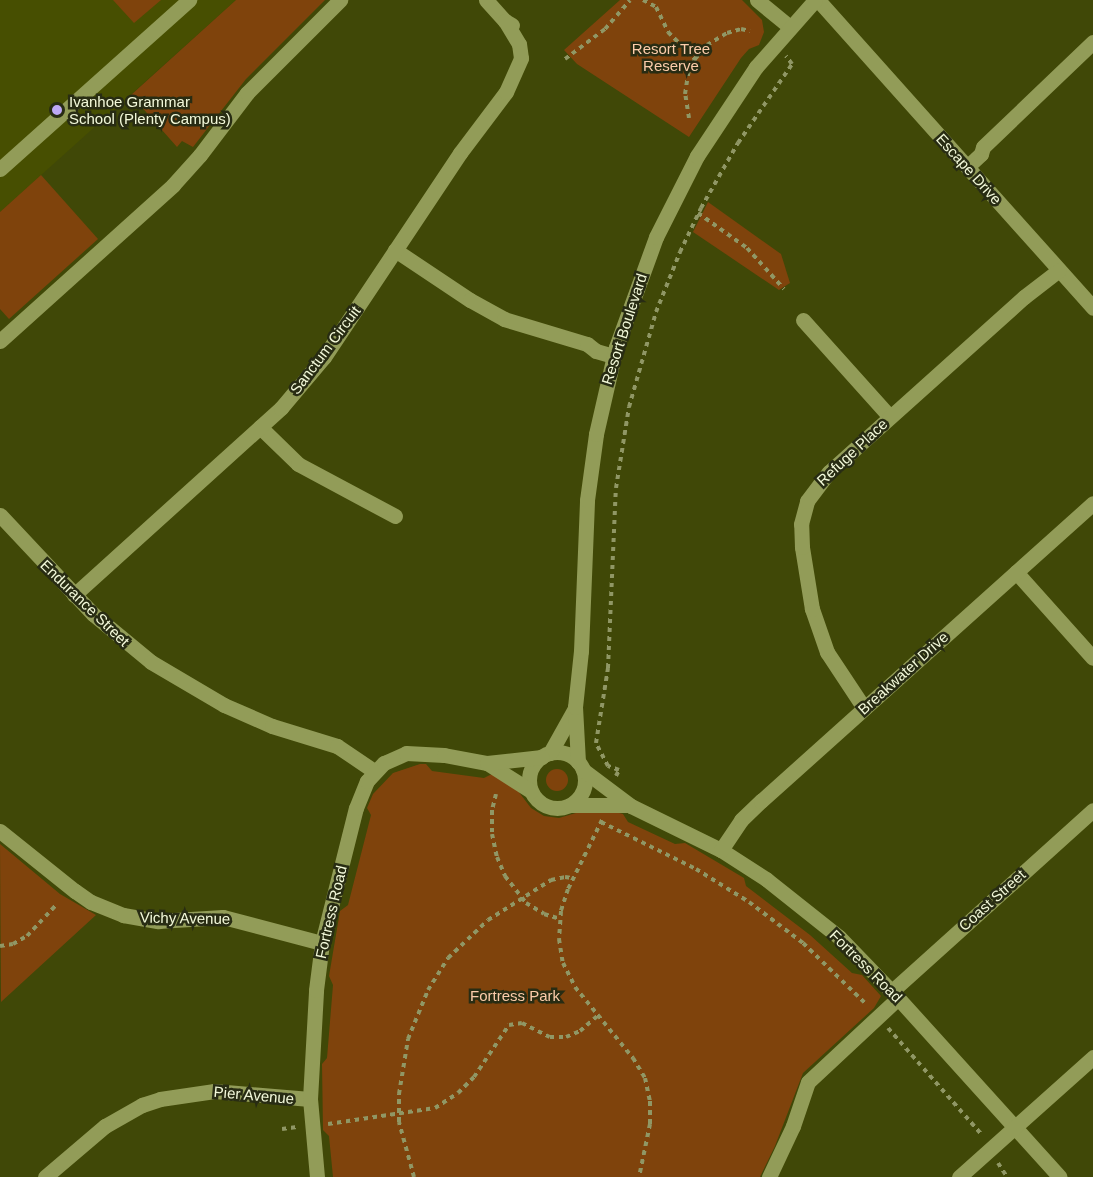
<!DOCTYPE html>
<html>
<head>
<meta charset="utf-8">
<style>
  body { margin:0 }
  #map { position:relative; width:1093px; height:1177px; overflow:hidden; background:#404807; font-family:Arial,sans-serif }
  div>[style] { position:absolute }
  .built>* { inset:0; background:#474f01 }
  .green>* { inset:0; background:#7f430c }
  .round { border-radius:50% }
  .path>* { height:4px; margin-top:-2px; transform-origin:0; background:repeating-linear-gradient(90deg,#909765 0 4.5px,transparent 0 9px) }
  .minor>* { height:15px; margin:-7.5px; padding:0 7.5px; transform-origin:7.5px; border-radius:7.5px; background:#929c58 }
  .minor>.ring { margin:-7.5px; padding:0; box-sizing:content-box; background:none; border:15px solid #929c58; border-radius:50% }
  .dots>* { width:16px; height:16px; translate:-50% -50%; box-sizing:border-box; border:3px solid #282c13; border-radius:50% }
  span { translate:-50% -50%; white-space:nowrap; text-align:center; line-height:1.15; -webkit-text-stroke:5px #282c13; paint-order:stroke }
  .park-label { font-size:15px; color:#fcccaa }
  .poi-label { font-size:15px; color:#f3f9da }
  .left { translate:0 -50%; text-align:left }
  .street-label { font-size:15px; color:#f3f9da }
</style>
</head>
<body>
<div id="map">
  <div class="built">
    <div style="clip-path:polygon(0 0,236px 0,0 212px)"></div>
  </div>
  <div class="green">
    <div style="clip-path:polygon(113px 0,161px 0,134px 23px)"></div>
    <div style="clip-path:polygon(236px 0,325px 0,246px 79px,193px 147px,182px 141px,177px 147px,131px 95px)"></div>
    <div style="clip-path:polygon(620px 0,742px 0,762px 20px,764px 32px,759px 45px,749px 49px,741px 58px,689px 137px,577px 64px,564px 50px)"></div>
    <div style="clip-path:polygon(41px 175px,98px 239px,9px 319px,0 309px,0 212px)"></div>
    <div style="clip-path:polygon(708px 202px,781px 254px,790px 283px,779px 290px,693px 232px)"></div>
    <div style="clip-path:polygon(420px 764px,426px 764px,432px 771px,484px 778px,492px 774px,518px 791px,531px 808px,544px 816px,559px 818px,586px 810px,608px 810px,623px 814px,628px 822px,675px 844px,685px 843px,744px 878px,746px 886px,810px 935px,852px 973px,862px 975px,881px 996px,874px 1008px,803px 1073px,775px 1146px,760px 1177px,333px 1177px,329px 1136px,323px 1130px,322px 1064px,327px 1058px,333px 985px,329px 976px,340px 911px,348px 905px,371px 815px,367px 808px,373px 794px,393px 773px)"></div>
    <div class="round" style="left:546px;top:769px;width:22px;height:22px"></div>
    <div style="clip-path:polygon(0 844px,60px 894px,96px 915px,1px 1002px)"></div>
  </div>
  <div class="path">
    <div style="left:643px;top:0;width:15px;rotate:28deg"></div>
    <div style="left:656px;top:7px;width:28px;rotate:64deg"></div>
    <div style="left:668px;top:32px;width:38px;rotate:45deg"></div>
    <div style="left:565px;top:59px;width:50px;rotate:-36.9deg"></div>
    <div style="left:605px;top:29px;width:38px;rotate:-49deg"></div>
    <div style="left:689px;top:118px;width:24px;rotate:-99deg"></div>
    <div style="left:685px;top:94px;width:24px;rotate:-81deg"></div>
    <div style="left:689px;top:70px;width:13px;rotate:-61deg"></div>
    <div style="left:695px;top:59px;width:18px;rotate:-49deg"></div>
    <div style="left:707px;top:45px;width:23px;rotate:-31deg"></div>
    <div style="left:727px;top:33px;width:15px;rotate:-16deg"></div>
    <div style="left:741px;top:29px;width:9px;rotate:13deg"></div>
    <div style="left:698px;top:213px;width:60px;rotate:35.5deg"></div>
    <div style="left:747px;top:248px;width:55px;rotate:47.9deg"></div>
    <div style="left:616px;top:776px;width:7px;rotate:-63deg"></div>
    <div style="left:619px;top:770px;width:12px;rotate:-160deg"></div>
    <div style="left:608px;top:766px;width:26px;rotate:-118deg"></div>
    <div style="left:596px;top:743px;width:76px;rotate:-80.9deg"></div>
    <div style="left:608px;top:668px;width:180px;rotate:-87.5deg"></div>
    <div style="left:616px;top:488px;width:82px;rotate:-80.9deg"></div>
    <div style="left:629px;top:407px;width:99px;rotate:-74.1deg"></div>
    <div style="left:656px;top:312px;width:65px;rotate:-68.2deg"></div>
    <div style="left:680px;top:252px;width:49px;rotate:-64.5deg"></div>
    <div style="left:701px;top:208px;width:75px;rotate:-60.4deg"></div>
    <div style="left:738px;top:143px;width:96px;rotate:-55.6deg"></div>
    <div style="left:792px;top:64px;width:10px;rotate:-127deg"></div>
    <div style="left:496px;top:794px;width:16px;rotate:104deg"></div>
    <div style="left:492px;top:810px;width:24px;rotate:90deg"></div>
    <div style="left:492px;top:834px;width:24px;rotate:78deg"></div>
    <div style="left:497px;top:857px;width:21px;rotate:67deg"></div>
    <div style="left:505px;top:876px;width:34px;rotate:52deg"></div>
    <div style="left:526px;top:903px;width:21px;rotate:31deg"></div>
    <div style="left:544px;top:914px;width:17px;rotate:17deg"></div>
    <div style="left:602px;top:820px;width:77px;rotate:116.2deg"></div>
    <div style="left:568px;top:889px;width:23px;rotate:108deg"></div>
    <div style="left:561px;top:911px;width:28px;rotate:94deg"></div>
    <div style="left:559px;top:939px;width:24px;rotate:81deg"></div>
    <div style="left:563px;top:963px;width:27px;rotate:63deg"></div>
    <div style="left:575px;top:987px;width:92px;rotate:50.8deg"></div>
    <div style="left:633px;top:1058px;width:23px;rotate:59deg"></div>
    <div style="left:645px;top:1078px;width:24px;rotate:78deg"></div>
    <div style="left:650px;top:1101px;width:23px;rotate:90deg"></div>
    <div style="left:650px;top:1124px;width:54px;rotate:101.7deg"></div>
    <div style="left:601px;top:822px;width:106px;rotate:26.3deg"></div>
    <div style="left:696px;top:869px;width:62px;rotate:31.9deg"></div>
    <div style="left:749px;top:902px;width:68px;rotate:37.2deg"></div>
    <div style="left:803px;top:943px;width:89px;rotate:44.1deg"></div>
    <div style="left:0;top:946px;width:13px;rotate:-9deg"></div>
    <div style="left:13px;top:944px;width:16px;rotate:-30deg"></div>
    <div style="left:27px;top:936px;width:44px;rotate:-46.8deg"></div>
    <div style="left:888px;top:1028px;width:142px;rotate:48.7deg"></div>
    <div style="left:328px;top:1124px;width:108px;rotate:-8.5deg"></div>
    <div style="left:435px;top:1108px;width:27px;rotate:-33deg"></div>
    <div style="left:458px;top:1093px;width:23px;rotate:-45deg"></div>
    <div style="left:474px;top:1077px;width:63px;rotate:-56.1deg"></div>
    <div style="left:509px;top:1025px;width:13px;rotate:-9deg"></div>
    <div style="left:522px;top:1023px;width:31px;rotate:27deg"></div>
    <div style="left:550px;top:1037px;width:16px"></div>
    <div style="left:566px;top:1037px;width:15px;rotate:-23deg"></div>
    <div style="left:580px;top:1031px;width:23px;rotate:-41deg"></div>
    <div style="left:282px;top:1129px;width:15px;rotate:-8deg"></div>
    <div style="left:998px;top:1163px;width:17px;rotate:57deg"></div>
    <div style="left:414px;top:1177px;width:57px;rotate:-105.3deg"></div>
    <div style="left:399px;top:1122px;width:28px;rotate:-90deg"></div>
    <div style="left:399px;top:1094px;width:56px;rotate:-80.7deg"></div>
    <div style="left:408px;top:1039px;width:53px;rotate:-67.8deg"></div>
    <div style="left:428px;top:990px;width:38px;rotate:-58deg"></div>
    <div style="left:448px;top:958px;width:55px;rotate:-43.5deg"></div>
    <div style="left:488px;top:920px;width:75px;rotate:-32.4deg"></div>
    <div style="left:551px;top:880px;width:14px;rotate:-12deg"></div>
    <div style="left:565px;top:877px;width:7px;rotate:8deg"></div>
  </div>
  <div class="minor">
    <div style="left:486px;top:0;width:28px;rotate:48deg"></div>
    <div style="left:505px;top:21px;width:8px;rotate:30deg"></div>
    <div style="left:757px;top:0;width:43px;rotate:39.3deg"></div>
    <div style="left:818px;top:0;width:413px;rotate:48.2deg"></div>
    <div style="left:967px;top:167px;width:19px;rotate:-43deg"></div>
    <div style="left:981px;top:154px;width:7px;rotate:-74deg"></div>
    <div style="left:983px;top:147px;width:152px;rotate:-43.7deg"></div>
    <div style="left:0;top:169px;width:254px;rotate:-41.8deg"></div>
    <div style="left:395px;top:250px;width:90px;rotate:33.7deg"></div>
    <div style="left:470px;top:300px;width:39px;rotate:29deg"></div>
    <div style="left:504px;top:319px;width:87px;rotate:16.8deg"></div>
    <div style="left:587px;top:344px;width:11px;rotate:38deg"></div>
    <div style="left:596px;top:351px;width:18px;rotate:16deg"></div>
    <div style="left:803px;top:320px;width:130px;rotate:48.1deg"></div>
    <div style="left:0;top:341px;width:233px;rotate:-42deg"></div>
    <div style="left:173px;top:185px;width:40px;rotate:-48deg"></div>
    <div style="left:200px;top:155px;width:78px;rotate:-52.8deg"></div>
    <div style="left:247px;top:93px;width:132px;rotate:-45deg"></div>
    <div style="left:260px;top:427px;width:53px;rotate:44.2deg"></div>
    <div style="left:298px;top:464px;width:110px;rotate:28.2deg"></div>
    <div style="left:0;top:515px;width:136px;rotate:46.8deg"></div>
    <div style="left:93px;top:614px;width:75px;rotate:39.6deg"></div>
    <div style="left:151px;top:662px;width:85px;rotate:30.5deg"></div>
    <div style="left:224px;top:705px;width:52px;rotate:23.6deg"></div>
    <div style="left:272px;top:726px;width:68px;rotate:17.1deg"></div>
    <div style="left:337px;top:746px;width:45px;rotate:34deg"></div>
    <div style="left:1016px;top:572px;width:115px;rotate:48.2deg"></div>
    <div style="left:74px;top:595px;width:279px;rotate:-42.1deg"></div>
    <div style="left:281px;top:408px;width:67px;rotate:-49.9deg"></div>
    <div style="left:324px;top:357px;width:245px;rotate:-56.3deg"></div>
    <div style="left:460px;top:153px;width:76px;rotate:-53deg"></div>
    <div style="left:506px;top:92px;width:37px;rotate:-66deg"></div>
    <div style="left:521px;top:58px;width:14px;rotate:-98deg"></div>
    <div style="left:519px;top:44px;width:27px;rotate:-121deg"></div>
    <div style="left:864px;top:708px;width:67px;rotate:-123.5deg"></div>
    <div style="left:827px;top:652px;width:46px;rotate:-109.2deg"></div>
    <div style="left:812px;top:609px;width:63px;rotate:-99.2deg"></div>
    <div style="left:802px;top:547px;width:23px;rotate:-92deg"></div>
    <div style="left:801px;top:524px;width:24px;rotate:-75deg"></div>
    <div style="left:807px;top:501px;width:36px;rotate:-53deg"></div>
    <div style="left:829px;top:472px;width:262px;rotate:-41.9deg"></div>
    <div style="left:1024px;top:297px;width:44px;rotate:-37.6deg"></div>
    <div class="ring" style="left:529px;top:752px;width:41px;height:41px"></div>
    <div style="left:550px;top:753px;width:49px;rotate:-60.8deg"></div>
    <div style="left:578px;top:762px;width:55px;rotate:-93.1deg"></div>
    <div style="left:575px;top:707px;width:56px;rotate:-83.9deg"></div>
    <div style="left:581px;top:651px;width:151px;rotate:-87.7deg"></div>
    <div style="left:587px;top:500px;width:67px;rotate:-82.2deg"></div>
    <div style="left:596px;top:434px;width:89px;rotate:-77.1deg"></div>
    <div style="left:616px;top:347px;width:117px;rotate:-70deg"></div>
    <div style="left:656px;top:237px;width:91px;rotate:-63.2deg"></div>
    <div style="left:697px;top:156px;width:107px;rotate:-56.5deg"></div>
    <div style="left:756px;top:67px;width:89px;rotate:-48.6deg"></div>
    <div style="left:487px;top:763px;width:52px;rotate:32.5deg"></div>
    <div style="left:583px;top:770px;width:60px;rotate:36.9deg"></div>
    <div style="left:631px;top:806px;width:100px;rotate:26.1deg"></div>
    <div style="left:721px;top:850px;width:54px;rotate:32.8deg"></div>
    <div style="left:766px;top:879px;width:93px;rotate:38.5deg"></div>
    <div style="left:839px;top:937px;width:85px;rotate:46deg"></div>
    <div style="left:898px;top:998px;width:241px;rotate:47.9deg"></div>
    <div style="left:571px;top:805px;width:57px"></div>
    <div style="left:0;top:831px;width:96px;rotate:38.7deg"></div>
    <div style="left:75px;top:891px;width:19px;rotate:35deg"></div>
    <div style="left:91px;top:902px;width:35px;rotate:22deg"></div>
    <div style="left:123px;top:915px;width:36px;rotate:10deg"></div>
    <div style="left:158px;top:921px;width:65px;rotate:-3.5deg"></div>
    <div style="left:223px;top:917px;width:102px;rotate:14.7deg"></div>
    <div style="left:721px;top:850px;width:36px;rotate:-56deg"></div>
    <div style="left:741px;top:820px;width:28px;rotate:-44deg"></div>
    <div style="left:761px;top:801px;width:446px;rotate:-41.9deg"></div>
    <div style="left:892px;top:991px;width:270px;rotate:-42deg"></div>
    <div style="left:45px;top:1177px;width:79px;rotate:-40.4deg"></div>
    <div style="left:105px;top:1126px;width:43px;rotate:-29.6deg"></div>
    <div style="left:142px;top:1105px;width:19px;rotate:-18deg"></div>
    <div style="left:160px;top:1099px;width:55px;rotate:-8.4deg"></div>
    <div style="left:214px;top:1091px;width:96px;rotate:4.8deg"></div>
    <div style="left:317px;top:1177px;width:78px;rotate:-95.1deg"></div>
    <div style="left:310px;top:1099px;width:109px;rotate:-86.8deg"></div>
    <div style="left:316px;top:990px;width:47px;rotate:-82.7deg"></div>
    <div style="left:322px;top:943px;width:139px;rotate:-75.9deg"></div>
    <div style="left:356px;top:808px;width:29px;rotate:-68deg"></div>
    <div style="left:367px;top:781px;width:25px;rotate:-47deg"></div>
    <div style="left:384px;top:763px;width:24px;rotate:-24deg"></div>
    <div style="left:406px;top:753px;width:38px;rotate:3deg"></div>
    <div style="left:444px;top:755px;width:44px;rotate:10.5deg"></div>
    <div style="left:487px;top:763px;width:55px;rotate:-6.2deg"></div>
    <div style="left:769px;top:1177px;width:56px;rotate:-64.8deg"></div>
    <div style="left:793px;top:1126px;width:46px;rotate:-71.2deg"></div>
    <div style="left:808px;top:1082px;width:123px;rotate:-43deg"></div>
    <div style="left:959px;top:1177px;width:180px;rotate:-41.8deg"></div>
  </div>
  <div class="dots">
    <div style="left:57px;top:110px;background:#bea9f5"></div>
  </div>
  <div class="park-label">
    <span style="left:671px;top:57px">Resort Tree<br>Reserve</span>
    <span style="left:515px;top:996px">Fortress Park</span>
  </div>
  <div class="poi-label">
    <span class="left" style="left:69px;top:110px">Ivanhoe Grammar<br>School (Plenty Campus)</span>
  </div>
  <div class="street-label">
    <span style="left:969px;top:169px;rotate:48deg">Escape Drive</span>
    <span style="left:624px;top:329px;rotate:-72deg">Resort Boulevard</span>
    <span style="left:325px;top:350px;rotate:-53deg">Sanctum Circuit</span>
    <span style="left:852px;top:452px;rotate:-43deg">Refuge Place</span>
    <span style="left:85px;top:603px;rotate:44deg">Endurance Street</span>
    <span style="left:903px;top:673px;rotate:-42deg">Breakwater Drive</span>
    <span style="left:992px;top:900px;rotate:-42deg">Coast Street</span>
    <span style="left:331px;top:912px;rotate:-77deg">Fortress Road</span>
    <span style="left:185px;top:918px;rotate:1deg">Vichy Avenue</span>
    <span style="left:866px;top:966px;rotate:45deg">Fortress Road</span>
    <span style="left:254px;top:1095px;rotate:5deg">Pier Avenue</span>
  </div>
</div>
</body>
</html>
